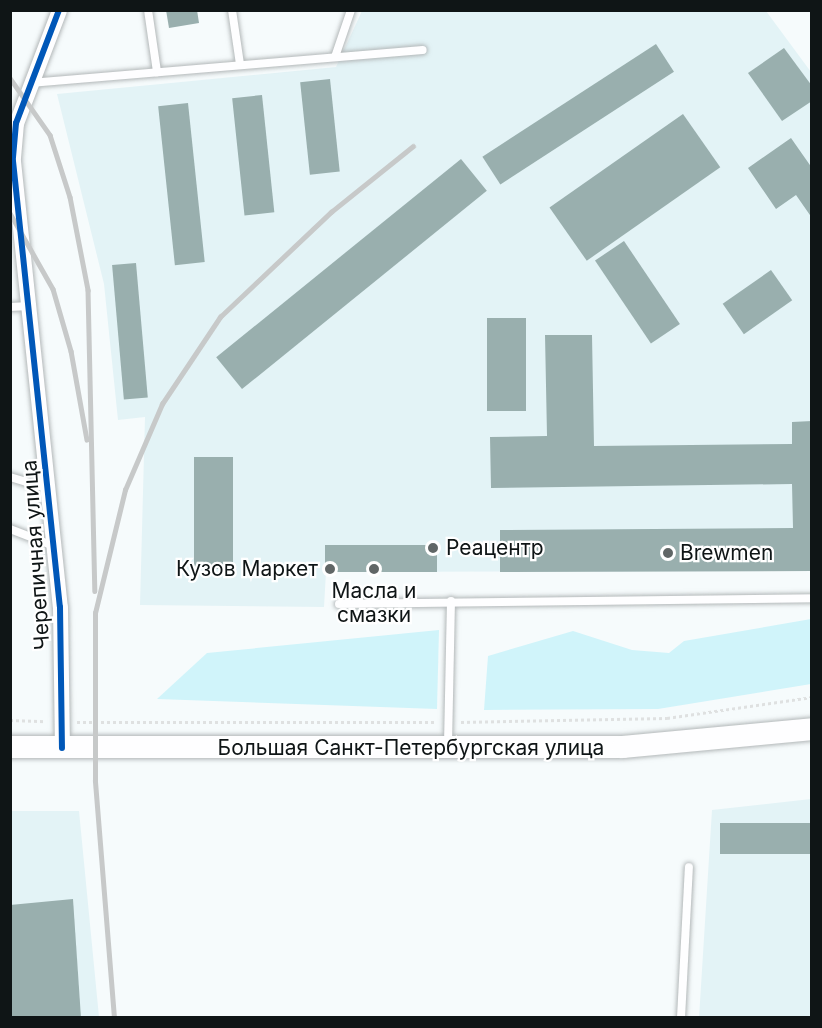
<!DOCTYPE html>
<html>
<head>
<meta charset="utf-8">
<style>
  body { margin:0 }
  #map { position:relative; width:822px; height:1028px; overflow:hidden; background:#f6fbfc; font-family:Inter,sans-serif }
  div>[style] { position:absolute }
  .built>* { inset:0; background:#e3f3f6 }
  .green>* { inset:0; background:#d0f4fa }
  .building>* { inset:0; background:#99afae; transform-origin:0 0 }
  .path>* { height:3px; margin-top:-1.5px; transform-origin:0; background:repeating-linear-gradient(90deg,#dfe1e1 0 3px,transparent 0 6px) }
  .roads { filter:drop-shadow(0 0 2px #b3b8b9) drop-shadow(0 0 2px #b3b8b9) }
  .lane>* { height:8px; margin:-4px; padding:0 4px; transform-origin:4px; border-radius:4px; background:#fefeff }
  .street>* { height:15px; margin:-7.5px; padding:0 7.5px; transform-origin:7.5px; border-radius:7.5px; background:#fefeff }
  .primary>* { height:22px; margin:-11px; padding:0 11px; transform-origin:11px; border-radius:11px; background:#fefeff }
  .rail>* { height:4.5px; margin:-2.25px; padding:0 2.25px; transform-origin:2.25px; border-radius:2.25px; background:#c7c9c9 }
  .cycleway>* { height:6px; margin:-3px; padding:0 3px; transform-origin:3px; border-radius:3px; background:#0057b8 }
  .dots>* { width:16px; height:16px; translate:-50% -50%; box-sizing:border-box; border:3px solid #fff; border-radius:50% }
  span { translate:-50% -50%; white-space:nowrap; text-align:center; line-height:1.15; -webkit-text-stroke:4.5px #fff; paint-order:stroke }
  .poi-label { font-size:21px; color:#0f1516 }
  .left { translate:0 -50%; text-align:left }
  .right { translate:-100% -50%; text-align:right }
  .street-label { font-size:21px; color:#0f1516 }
  .frame { position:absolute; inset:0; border:12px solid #0f1516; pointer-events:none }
</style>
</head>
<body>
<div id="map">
  <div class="built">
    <div style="clip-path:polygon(362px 11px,766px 11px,811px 72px,811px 571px,326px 572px,324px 607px,140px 605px,145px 417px,118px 420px,104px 284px,57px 94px,336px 67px)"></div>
    <div style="clip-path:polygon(811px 799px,811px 1017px,699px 1018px,712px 810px)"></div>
    <div style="clip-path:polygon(11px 811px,79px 811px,99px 1017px,11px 1018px)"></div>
  </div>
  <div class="green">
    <div style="clip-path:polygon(811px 619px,811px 684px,658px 709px,484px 710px,488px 656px,573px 631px,632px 650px,669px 653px,684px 641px)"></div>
    <div style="clip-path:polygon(439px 630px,437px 709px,157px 699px,207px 653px)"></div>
  </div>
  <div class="building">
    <div style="clip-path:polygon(166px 10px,197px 10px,199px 23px,169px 28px)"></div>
    <div style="left:656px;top:44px;width:33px;height:207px;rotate:57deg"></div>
    <div style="clip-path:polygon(784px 48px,812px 86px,812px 101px,782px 121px,748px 73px)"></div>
    <div style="left:330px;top:79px;width:93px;height:30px;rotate:84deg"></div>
    <div style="left:262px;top:95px;width:118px;height:30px;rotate:84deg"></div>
    <div style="left:188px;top:103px;width:160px;height:30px;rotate:84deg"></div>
    <div style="left:683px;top:114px;width:65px;height:163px;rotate:55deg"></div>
    <div style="clip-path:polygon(791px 138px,812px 168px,812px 218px,796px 195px,776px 209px,748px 168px)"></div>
    <div style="left:461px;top:159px;width:41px;height:315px;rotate:51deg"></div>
    <div style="left:624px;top:241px;width:100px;height:35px;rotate:56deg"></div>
    <div style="left:136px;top:263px;width:135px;height:24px;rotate:85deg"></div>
    <div style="left:771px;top:270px;width:37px;height:59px;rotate:55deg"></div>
    <div style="left:487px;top:318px;width:39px;height:93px"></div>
    <div style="clip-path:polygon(545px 335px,592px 335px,594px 446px,792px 444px,792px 422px,812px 421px,812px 571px,500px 572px,500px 530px,793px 528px,792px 484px,491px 488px,490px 437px,547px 436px)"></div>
    <div style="left:194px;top:457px;width:39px;height:112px"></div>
    <div style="left:325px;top:545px;width:112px;height:27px"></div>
    <div style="left:812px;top:823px;width:31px;height:92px;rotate:90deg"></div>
    <div style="clip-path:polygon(73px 899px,81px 1018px,10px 1018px,10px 905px)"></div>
  </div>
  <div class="path">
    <div style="left:10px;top:720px;width:36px;rotate:2deg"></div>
    <div style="left:77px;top:722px;width:359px"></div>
    <div style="left:461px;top:722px;width:206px;rotate:-1.1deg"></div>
    <div style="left:667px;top:718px;width:147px;rotate:-8.2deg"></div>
  </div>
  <div class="roads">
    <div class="lane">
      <div style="left:148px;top:10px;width:63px;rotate:81.7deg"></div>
      <div style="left:232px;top:10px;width:55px;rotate:81.6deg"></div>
      <div style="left:335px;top:57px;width:50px;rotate:-71.2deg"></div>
      <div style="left:30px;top:83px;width:394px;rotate:-4.8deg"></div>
      <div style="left:10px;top:307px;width:19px;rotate:-3deg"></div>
      <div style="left:10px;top:477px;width:39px;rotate:17deg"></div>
      <div style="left:10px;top:529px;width:47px;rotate:21.1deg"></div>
      <div style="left:339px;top:604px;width:473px;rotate:-0.7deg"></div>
      <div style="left:448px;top:744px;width:143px;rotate:-88.8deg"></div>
      <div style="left:681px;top:1018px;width:151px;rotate:-87deg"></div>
    </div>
    <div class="street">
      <div style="left:59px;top:10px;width:121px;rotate:110.8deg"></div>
      <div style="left:16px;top:123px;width:38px;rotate:95deg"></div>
      <div style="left:13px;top:161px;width:448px;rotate:84deg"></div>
      <div style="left:60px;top:607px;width:141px;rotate:89.2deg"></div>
    </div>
    <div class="primary">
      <div style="left:10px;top:747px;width:613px"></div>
      <div style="left:623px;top:747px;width:190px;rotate:-5.4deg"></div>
    </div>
  </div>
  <div class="rail">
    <div style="left:10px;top:78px;width:70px;rotate:54.9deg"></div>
    <div style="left:50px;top:135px;width:65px;rotate:72.1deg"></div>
    <div style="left:70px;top:197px;width:95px;rotate:79deg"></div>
    <div style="left:88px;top:290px;width:301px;rotate:88.7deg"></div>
    <div style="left:10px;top:213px;width:87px;rotate:60.5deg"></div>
    <div style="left:53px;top:289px;width:65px;rotate:73.8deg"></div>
    <div style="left:71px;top:351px;width:90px;rotate:79.8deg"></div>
    <div style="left:114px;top:1018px;width:238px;rotate:-94.6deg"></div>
    <div style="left:95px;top:781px;width:168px;rotate:-90deg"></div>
    <div style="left:95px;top:613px;width:127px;rotate:-76.3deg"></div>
    <div style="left:125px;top:490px;width:94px;rotate:-66.7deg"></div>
    <div style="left:162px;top:404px;width:105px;rotate:-56.3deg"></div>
    <div style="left:220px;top:317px;width:153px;rotate:-43.4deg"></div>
    <div style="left:331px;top:212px;width:105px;rotate:-38.8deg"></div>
  </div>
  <div class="cycleway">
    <div style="left:59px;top:10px;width:121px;rotate:110.8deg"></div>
    <div style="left:16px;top:123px;width:38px;rotate:95deg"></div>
    <div style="left:13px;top:161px;width:448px;rotate:84deg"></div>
    <div style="left:60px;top:607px;width:141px;rotate:89.2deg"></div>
  </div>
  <div class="dots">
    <div style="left:433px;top:548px;background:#606666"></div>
    <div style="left:668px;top:553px;background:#606666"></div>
    <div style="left:330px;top:569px;background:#606666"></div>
    <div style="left:374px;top:569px;background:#606666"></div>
  </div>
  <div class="poi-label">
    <span class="left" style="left:446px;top:548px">Реацентр</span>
    <span class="left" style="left:680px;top:553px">Brewmen</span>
    <span class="right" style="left:318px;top:569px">Кузов Маркет</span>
    <span style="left:374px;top:603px">Масла и<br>смазки</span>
  </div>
  <div class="street-label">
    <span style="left:36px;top:555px;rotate:-94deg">Черепичная улица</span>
    <span style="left:411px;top:748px">Большая Санкт-Петербургская улица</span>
  </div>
  <div class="frame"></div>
</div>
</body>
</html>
